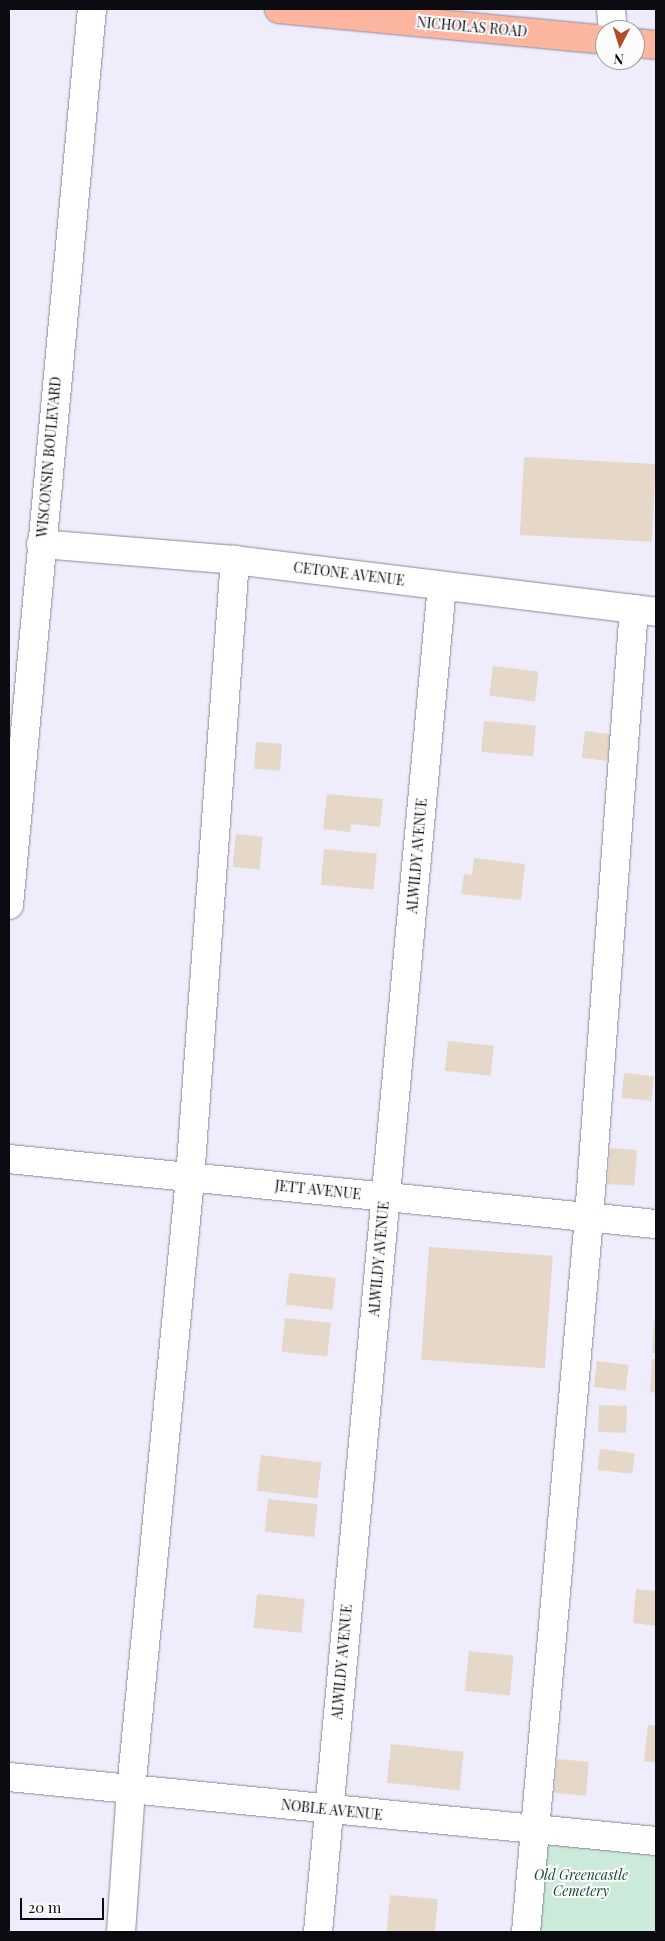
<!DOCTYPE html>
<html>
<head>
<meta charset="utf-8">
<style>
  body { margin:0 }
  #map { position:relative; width:665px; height:1941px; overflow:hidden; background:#efedfc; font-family:"Playfair Display",serif }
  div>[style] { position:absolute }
  .green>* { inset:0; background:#cbead9 }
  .building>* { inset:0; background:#e5d8c8; transform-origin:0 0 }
  .roads { filter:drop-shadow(0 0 1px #8a8798) drop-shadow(0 0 1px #8a8798) }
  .minor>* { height:28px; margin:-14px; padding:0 14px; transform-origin:14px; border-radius:14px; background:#fff }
  .major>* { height:28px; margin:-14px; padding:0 14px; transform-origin:14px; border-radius:14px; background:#fcb69f }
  span { translate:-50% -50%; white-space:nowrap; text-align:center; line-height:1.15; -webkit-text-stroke:4px #fcfcfc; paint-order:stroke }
  .street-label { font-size:14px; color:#0c0b11 }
  .park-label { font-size:14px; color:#144a33; font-style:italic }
  .frame { position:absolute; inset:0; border:10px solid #0c0b11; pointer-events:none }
  .north { position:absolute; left:595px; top:20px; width:50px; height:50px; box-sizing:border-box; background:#fcfcfc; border:1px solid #9c9c9e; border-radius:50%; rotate:185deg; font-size:14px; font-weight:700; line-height:20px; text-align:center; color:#0c0b11 }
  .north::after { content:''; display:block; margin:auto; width:18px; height:22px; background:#b34c25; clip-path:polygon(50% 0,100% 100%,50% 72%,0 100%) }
  .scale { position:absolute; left:20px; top:1898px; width:84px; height:22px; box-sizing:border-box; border:2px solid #0c0b11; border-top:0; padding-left:6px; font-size:15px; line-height:18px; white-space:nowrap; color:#0c0b11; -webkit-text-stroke:4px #fcfcfc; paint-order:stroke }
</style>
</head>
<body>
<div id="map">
  <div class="green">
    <div style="clip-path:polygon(533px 1829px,656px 1841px,656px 1932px,526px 1932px)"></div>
  </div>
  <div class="building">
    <div style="left:524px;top:457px;width:132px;height:78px;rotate:3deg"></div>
    <div style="left:493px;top:666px;width:46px;height:30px;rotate:7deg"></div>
    <div style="left:484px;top:721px;width:52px;height:31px;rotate:5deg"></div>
    <div style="left:585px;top:731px;width:26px;height:27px;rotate:7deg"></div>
    <div style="left:256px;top:742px;width:26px;height:27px;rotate:4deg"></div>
    <div style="clip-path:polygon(327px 794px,383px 799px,380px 827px,351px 824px,350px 832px,323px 829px)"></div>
    <div style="left:236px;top:834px;width:27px;height:33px;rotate:6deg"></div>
    <div style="left:324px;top:849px;width:53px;height:36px;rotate:5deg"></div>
    <div style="clip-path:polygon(474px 858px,525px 864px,521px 900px,461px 894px,464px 874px,472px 875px)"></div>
    <div style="left:448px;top:1041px;width:46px;height:30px;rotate:6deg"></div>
    <div style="left:624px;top:1073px;width:30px;height:25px;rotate:6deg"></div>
    <div style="left:610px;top:1148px;width:27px;height:36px;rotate:4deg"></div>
    <div style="left:429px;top:1247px;width:124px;height:113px;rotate:4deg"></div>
    <div style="left:289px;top:1273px;width:47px;height:32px;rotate:6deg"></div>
    <div style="left:285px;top:1318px;width:46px;height:34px;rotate:6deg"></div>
    <div style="clip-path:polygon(654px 1320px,656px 1320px,656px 1353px,652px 1353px)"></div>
    <div style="clip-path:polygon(652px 1359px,656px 1359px,656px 1393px,650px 1392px)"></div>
    <div style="left:597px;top:1361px;width:32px;height:26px;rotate:7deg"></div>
    <div style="left:599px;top:1405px;width:28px;height:27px;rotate:2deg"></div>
    <div style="left:600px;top:1449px;width:35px;height:21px;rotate:7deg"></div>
    <div style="left:261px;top:1455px;width:61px;height:36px;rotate:7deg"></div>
    <div style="left:268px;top:1499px;width:50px;height:33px;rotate:6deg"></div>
    <div style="clip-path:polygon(636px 1589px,656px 1591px,656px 1626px,633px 1623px)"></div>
    <div style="left:257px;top:1594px;width:48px;height:34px;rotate:6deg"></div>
    <div style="left:469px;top:1651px;width:45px;height:40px;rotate:6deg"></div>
    <div style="clip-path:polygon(648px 1725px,656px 1726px,656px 1763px,644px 1761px)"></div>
    <div style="left:391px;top:1744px;width:73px;height:39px;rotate:6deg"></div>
    <div style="left:557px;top:1759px;width:32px;height:34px;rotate:5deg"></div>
    <div style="left:390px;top:1895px;width:48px;height:37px;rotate:5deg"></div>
  </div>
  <div class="roads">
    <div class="minor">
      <div style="left:611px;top:9px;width:21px;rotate:85deg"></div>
      <div style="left:41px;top:544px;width:195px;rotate:4.7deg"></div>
      <div style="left:235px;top:560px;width:424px;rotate:7deg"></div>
      <div style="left:9px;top:905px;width:900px;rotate:-84.71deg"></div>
      <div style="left:9px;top:1159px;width:650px;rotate:5.74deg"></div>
      <div style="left:9px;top:1777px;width:650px;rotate:5.65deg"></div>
      <div style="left:121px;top:1932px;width:142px;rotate:-86deg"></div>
      <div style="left:131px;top:1790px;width:615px;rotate:-84.49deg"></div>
      <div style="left:190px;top:1178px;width:620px;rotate:-85.84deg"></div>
      <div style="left:318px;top:1932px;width:1352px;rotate:-84.74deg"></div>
      <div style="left:526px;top:1932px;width:718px;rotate:-84.96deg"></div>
      <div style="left:589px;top:1217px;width:610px;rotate:-85.77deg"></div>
    </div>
    <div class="major">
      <div style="left:279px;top:9px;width:327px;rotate:5.4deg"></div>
      <div style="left:635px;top:43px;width:21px;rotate:5deg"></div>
    </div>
  </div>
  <div class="street-label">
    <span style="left:472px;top:27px;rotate:5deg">NICHOLAS ROAD</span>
    <span style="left:49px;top:457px;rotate:-85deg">WISCONSIN BOULEVARD</span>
    <span style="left:349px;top:574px;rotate:7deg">CETONE AVENUE</span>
    <span style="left:417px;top:856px;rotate:-85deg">ALWILDY AVENUE</span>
    <span style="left:318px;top:1190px;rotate:6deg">JETT AVENUE</span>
    <span style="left:379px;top:1259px;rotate:-85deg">ALWILDY AVENUE</span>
    <span style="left:342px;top:1662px;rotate:-85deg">ALWILDY AVENUE</span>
    <span style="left:332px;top:1810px;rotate:6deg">NOBLE AVENUE</span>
  </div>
  <div class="park-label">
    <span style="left:581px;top:1883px">Old Greencastle<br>Cemetery</span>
  </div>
  <div class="frame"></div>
  <div class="north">N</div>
  <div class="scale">20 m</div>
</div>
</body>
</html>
